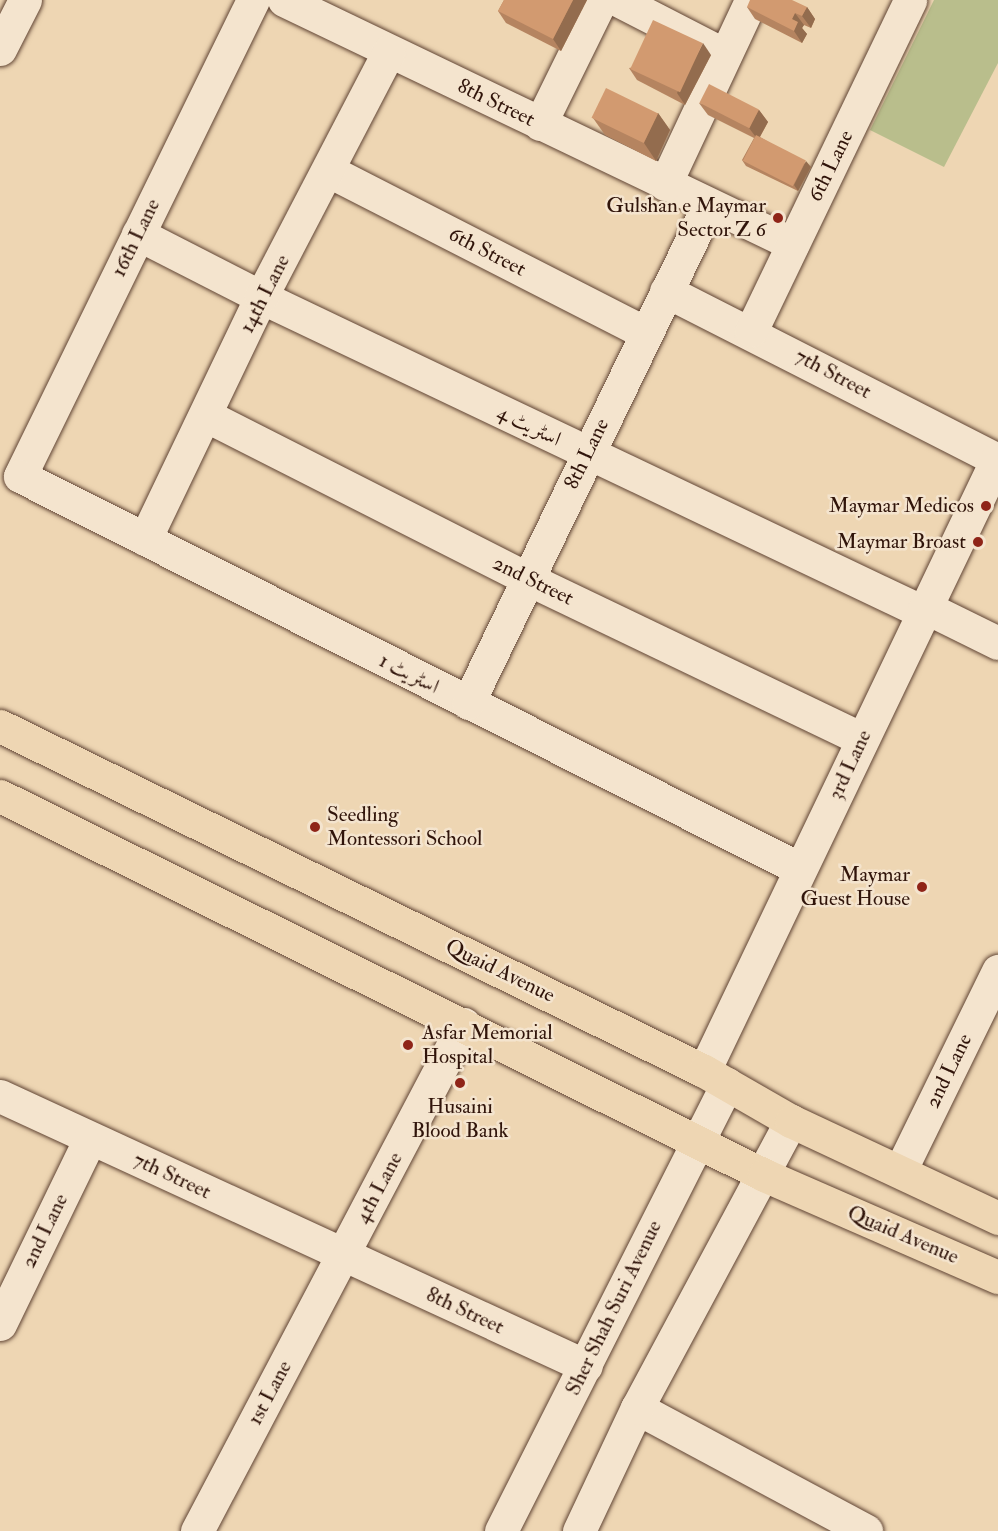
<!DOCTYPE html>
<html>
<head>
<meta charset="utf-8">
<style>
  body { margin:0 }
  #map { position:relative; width:998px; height:1531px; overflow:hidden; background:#eed6b3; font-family:"IM FELL Double Pica",Amiri,serif }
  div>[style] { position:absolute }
  .green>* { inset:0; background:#b9be8c }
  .roads { filter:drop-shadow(0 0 2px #604434) drop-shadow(0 0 2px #604434) }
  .minor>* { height:33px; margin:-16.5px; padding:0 16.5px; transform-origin:16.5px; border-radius:16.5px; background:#f4e4ce }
  .major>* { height:33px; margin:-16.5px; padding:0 16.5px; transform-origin:16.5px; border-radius:16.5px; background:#eed6b3 }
  .wall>* { inset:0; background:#b58460 }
  .shaded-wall>* { inset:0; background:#936c4e }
  .building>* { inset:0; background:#d29a70; transform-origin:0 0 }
  .dots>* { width:16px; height:16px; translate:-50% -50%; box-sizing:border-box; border:3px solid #f4e4ce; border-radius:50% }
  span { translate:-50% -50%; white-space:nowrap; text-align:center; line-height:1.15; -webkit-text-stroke:5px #f4e4ce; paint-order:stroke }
  .street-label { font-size:21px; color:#30140a }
  .poi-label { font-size:21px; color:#30140a }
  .right { translate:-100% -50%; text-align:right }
  .left { translate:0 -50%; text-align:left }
</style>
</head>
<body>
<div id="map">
  <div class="green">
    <div style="clip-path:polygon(934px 0,998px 0,998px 63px,944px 167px,870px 130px)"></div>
  </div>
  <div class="roads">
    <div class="minor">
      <div style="left:253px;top:0;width:530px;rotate:116.08deg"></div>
      <div style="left:20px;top:476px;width:873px;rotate:26.74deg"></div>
      <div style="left:284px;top:0;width:564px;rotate:25.61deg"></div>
      <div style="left:618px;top:0;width:120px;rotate:27.2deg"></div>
      <div style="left:0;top:49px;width:55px;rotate:-63deg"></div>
      <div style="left:540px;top:124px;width:138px;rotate:-63.8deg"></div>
      <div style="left:329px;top:171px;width:356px;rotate:27.1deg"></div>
      <div style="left:665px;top:184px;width:203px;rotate:-64.9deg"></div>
      <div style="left:138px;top:234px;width:138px;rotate:27.1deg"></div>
      <div style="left:261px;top:297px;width:733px;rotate:25.45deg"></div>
      <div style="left:666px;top:291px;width:373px;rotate:27deg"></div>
      <div style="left:751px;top:331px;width:367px;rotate:-64.3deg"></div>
      <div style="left:207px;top:416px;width:360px;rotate:26.9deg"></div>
      <div style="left:528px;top:579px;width:370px;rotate:25.6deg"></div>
      <div style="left:145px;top:539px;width:268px;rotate:-64.4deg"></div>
      <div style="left:261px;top:297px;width:277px;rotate:-62.5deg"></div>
      <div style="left:925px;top:607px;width:81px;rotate:26.3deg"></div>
      <div style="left:468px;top:703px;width:552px;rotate:-64.22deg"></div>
      <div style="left:704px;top:1071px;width:679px;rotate:-64.42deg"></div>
      <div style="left:0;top:1096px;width:645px;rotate:24.74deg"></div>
      <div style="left:900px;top:1171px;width:223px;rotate:-63.9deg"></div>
      <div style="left:0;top:1324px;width:206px;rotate:-64.1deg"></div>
      <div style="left:637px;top:1408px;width:260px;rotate:28.2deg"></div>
      <div style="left:197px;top:1531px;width:573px;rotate:-62.23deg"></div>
      <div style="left:501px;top:1531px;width:501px;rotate:-63.18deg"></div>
      <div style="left:579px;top:1531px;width:136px;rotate:-64.8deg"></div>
      <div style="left:637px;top:1408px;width:326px;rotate:-61.8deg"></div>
    </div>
    <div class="major">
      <div style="left:0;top:726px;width:784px;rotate:26.11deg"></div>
      <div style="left:704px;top:1071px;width:100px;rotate:29.9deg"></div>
      <div style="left:791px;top:1121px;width:229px;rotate:25.1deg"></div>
      <div style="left:0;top:796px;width:853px;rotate:26.38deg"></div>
      <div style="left:764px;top:1175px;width:255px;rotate:23.6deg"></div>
    </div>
  </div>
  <div class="wall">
    <div style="clip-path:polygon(504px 0,587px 0,561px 51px,506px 23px,498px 11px)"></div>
    <div style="clip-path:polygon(747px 7px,807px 7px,815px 19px,811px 28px,804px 25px,802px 28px,807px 34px,802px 43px,755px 19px)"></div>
    <div style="clip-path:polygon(711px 55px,685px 105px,637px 80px,629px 68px)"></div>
    <div style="clip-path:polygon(699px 103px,759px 110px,768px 122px,760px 137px,811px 167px,798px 191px,746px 166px,742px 160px,754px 138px,708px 115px)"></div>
    <div style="clip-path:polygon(658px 113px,670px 130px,656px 161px,605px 135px,593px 118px)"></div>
  </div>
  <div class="shaded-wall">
    <div style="clip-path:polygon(573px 0,587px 0,561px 51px,553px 39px)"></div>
    <div style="clip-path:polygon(807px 7px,815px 19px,811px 28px,802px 16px)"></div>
    <div style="clip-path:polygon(795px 13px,804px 25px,802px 28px,807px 34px,802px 43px,794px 31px,792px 19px)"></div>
    <div style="clip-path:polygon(703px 43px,711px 55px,685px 105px,677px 93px)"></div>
    <div style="clip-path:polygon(759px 110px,768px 122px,758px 140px,749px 128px)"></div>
    <div style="clip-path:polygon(658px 113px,670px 130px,656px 161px,644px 143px)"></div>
    <div style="clip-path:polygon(806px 161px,811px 167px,798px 191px,794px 185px)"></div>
  </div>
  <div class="building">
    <div style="clip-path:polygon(504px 0,573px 0,553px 39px,498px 11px)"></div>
    <div style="clip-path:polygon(750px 0,792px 0,807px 7px,802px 16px,795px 13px,792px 19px,798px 22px,794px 31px,747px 7px)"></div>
    <div style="left:653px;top:20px;width:55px;height:54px;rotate:25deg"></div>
    <div style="left:709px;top:84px;width:56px;height:21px;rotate:27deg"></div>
    <div style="left:606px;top:88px;width:58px;height:33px;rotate:26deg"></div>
    <div style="left:756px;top:135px;width:56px;height:29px;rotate:27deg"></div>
  </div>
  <div class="dots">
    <div style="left:778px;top:218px;background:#8f2418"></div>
    <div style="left:986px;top:506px;background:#8f2418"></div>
    <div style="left:978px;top:542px;background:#8f2418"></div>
    <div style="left:315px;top:827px;background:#8f2418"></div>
    <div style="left:922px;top:887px;background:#8f2418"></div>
    <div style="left:408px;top:1045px;background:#8f2418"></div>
    <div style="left:460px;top:1083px;background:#8f2418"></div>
  </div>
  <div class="street-label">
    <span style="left:496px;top:103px;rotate:26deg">8th Street</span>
    <span style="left:831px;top:166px;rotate:-64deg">6th Lane</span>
    <span style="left:136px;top:238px;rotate:-64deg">16th Lane</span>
    <span style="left:487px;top:252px;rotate:27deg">6th Street</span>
    <span style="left:265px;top:294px;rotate:-63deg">14th Lane</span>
    <span style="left:833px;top:374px;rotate:28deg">7th Street</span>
    <span style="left:529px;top:426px;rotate:26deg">اسٹریٹ 4</span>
    <span style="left:587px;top:454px;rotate:-64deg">8th Lane</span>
    <span style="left:533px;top:581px;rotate:26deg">2nd Street</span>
    <span style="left:409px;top:674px;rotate:27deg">اسٹریٹ 1</span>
    <span style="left:850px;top:765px;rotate:-65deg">3rd Lane</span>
    <span style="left:500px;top:971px;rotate:26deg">Quaid Avenue</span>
    <span style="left:949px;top:1071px;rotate:-64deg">2nd Lane</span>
    <span style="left:172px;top:1176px;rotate:25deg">7th Street</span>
    <span style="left:379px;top:1188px;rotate:-62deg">4th Lane</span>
    <span style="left:45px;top:1231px;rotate:-64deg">2nd Lane</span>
    <span style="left:903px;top:1235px;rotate:23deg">Quaid Avenue</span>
    <span style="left:614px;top:1308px;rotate:-64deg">Sher Shah Suri Avenue</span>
    <span style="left:465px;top:1311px;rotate:25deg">8th Street</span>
    <span style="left:270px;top:1393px;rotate:-62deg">1st Lane</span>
  </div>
  <div class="poi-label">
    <span class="right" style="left:766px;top:218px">Gulshan e Maymar<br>Sector Z 6</span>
    <span class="right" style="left:974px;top:506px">Maymar Medicos</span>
    <span class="right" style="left:966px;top:542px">Maymar Broast</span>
    <span class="left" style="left:327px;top:827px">Seedling<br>Montessori School</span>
    <span class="right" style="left:910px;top:887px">Maymar<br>Guest House</span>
    <span class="left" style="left:422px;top:1045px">Asfar Memorial<br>Hospital</span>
    <span style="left:460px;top:1119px">Husaini<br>Blood Bank</span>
  </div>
</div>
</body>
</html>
